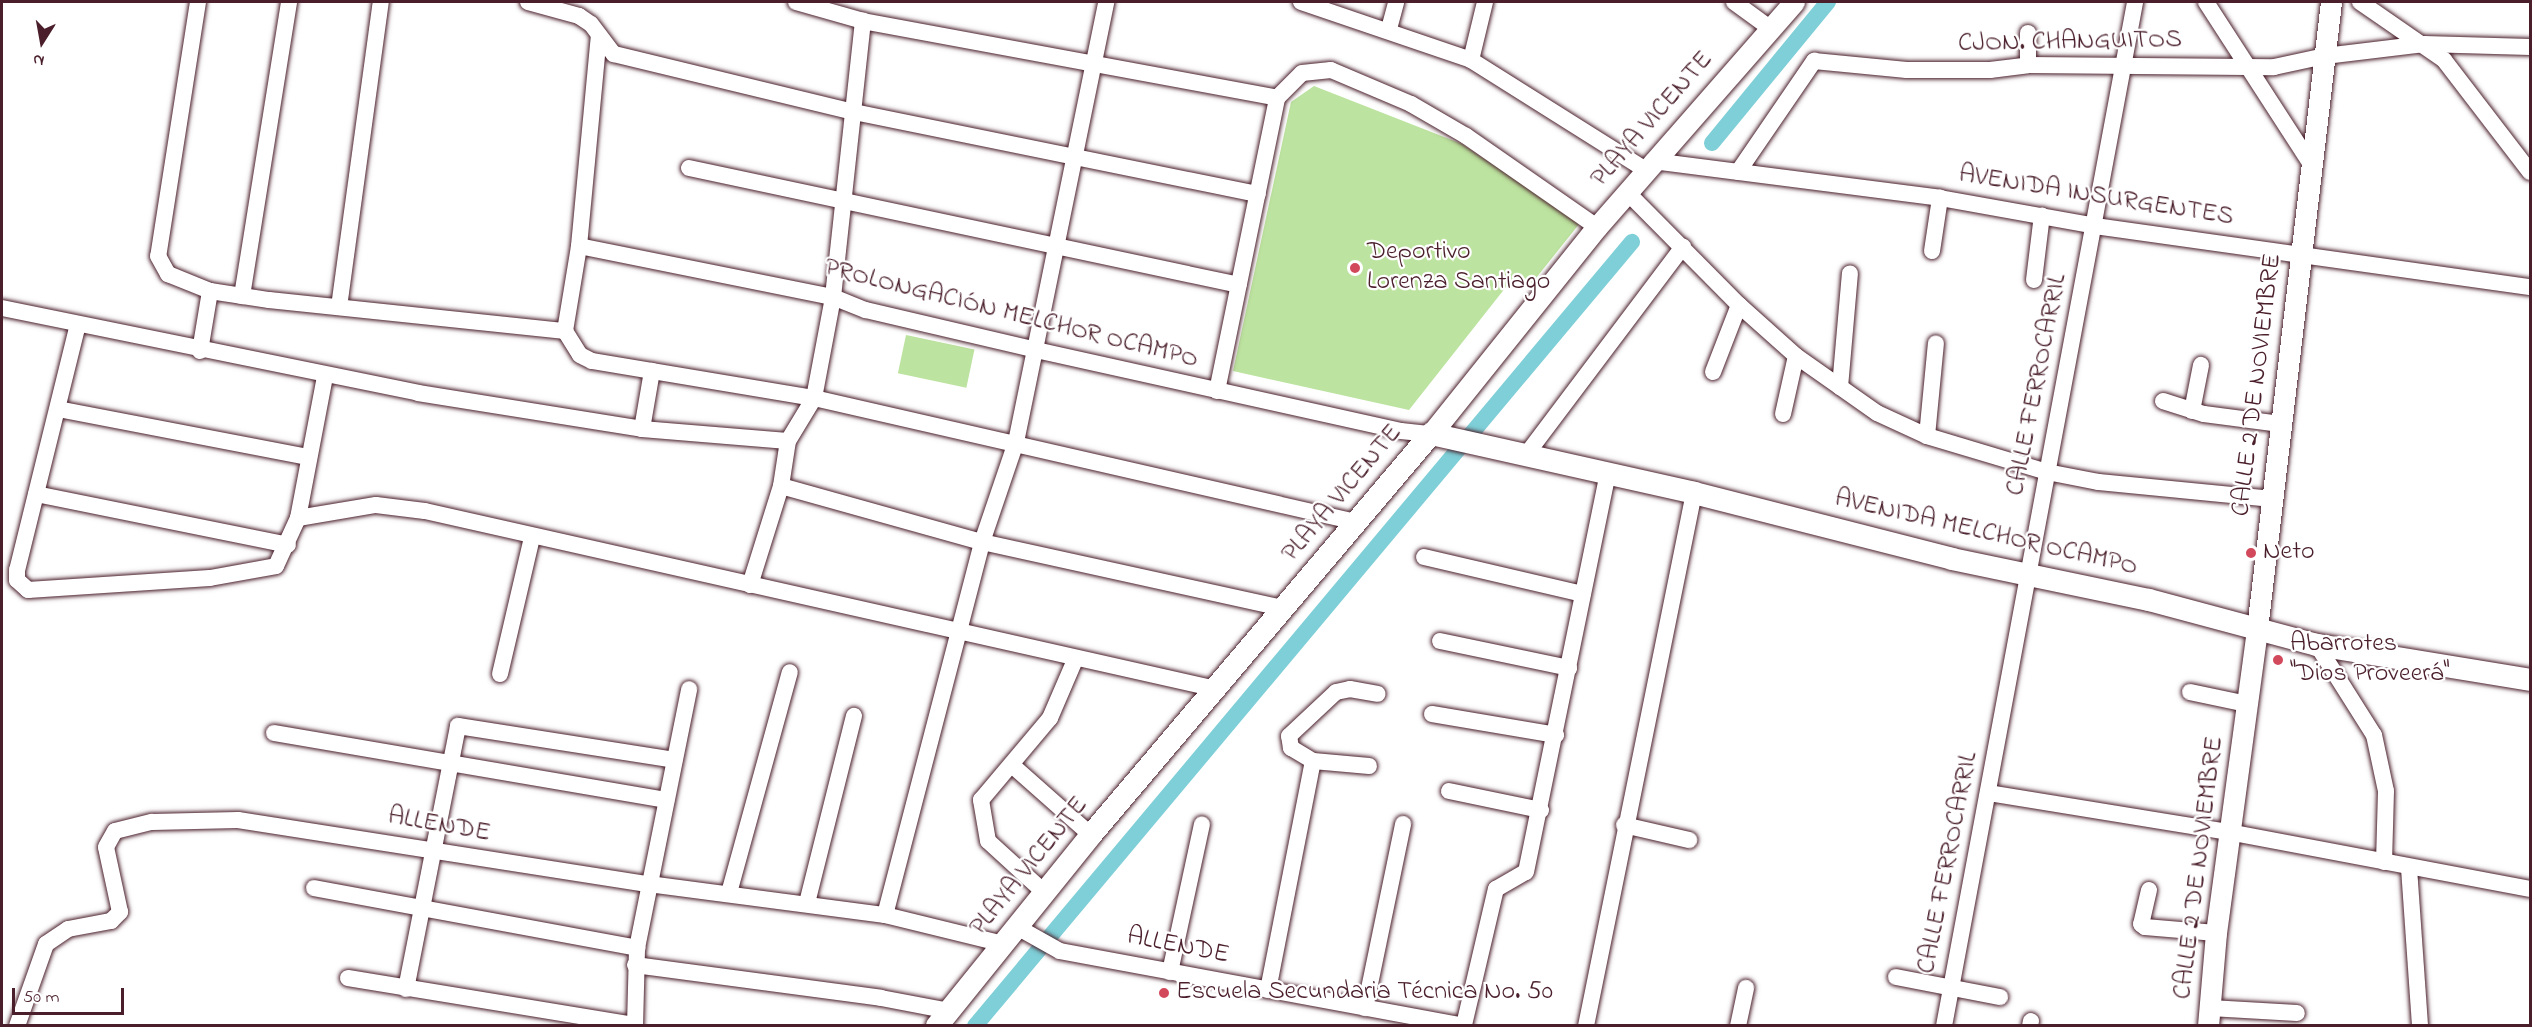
<!DOCTYPE html>
<html>
<head>
<meta charset="utf-8">
<style>
  body { margin:0 }
  #map { position:relative; width:2532px; height:1027px; overflow:hidden; background:#fff; font-family:"Indie Flower",sans-serif }
  div>[style] { position:absolute }
  .green>* { inset:0; background:#bce39f; transform-origin:0 0 }
  .canal>* { height:16px; margin:-8px; padding:0 8px; transform-origin:8px; border-radius:8px; background:#7ecfd7 }
  .roads { filter:drop-shadow(0 0 2px #4a1f2b) drop-shadow(0 0 2px #4a1f2b) }
  .minor>* { height:16px; margin:-8px; padding:0 8px; transform-origin:8px; border-radius:8px; background:#fff }
  .tertiary>* { height:21px; margin:-10.5px; padding:0 10.5px; transform-origin:10.5px; border-radius:10.5px; background:#fff }
  .secondary>* { height:22px; margin:-11px; padding:0 11px; transform-origin:11px; border-radius:11px; background:#fff }
  .dots>* { width:16px; height:16px; translate:-50% -50%; box-sizing:border-box; border:3px solid #fff; border-radius:50% }
  span { translate:-50% -50%; white-space:nowrap; text-align:center; line-height:1.15; -webkit-text-stroke:4.5px #fff; paint-order:stroke }
  .street-label { font-size:26px; color:#4a1f2b }
  .poi-label { font-size:26px; color:#4a1f2b }
  .left { translate:0 -50%; text-align:left }
  .frame { position:absolute; inset:0; border:3px solid #4a1f2b; pointer-events:none }
  .north { position:absolute; left:12px; top:12px; width:60px; height:60px; -webkit-text-stroke:4px #fff; paint-order:stroke; rotate:191deg; font-size:16px; font-weight:700; line-height:24px; text-align:center; color:#4a1f2b }
  .north::after { content:''; display:block; margin:auto; width:21px; height:27px; background:#4a1f2b; clip-path:polygon(50% 0,100% 100%,50% 72%,0 100%) }
  .scale { position:absolute; left:12px; top:988px; width:112px; height:27px; box-sizing:border-box; border:3px solid #4a1f2b; border-top:0; padding-left:8px; font-size:18px; line-height:21px; white-space:nowrap; color:#4a1f2b; -webkit-text-stroke:4px #fff; paint-order:stroke }
</style>
</head>
<body>
<div id="map">
  <div class="green">
    <div style="clip-path:polygon(1314px 86px,1462px 144px,1580px 223px,1532px 283px,1517px 273px,1409px 410px,1233px 371px,1291px 102px)"></div>
    <div style="left:906px;top:335px;width:70px;height:39px;rotate:12deg"></div>
  </div>
  <div class="canal">
    <div style="left:1712px;top:143px;width:183px;rotate:-50.6deg"></div>
    <div style="left:975px;top:1026px;width:1023px;rotate:-50.04deg"></div>
  </div>
  <div class="roads">
    <div class="minor">
      <div style="left:198px;top:2px;width:257px;rotate:98.9deg"></div>
      <div style="left:158px;top:256px;width:21px;rotate:61deg"></div>
      <div style="left:168px;top:274px;width:45px;rotate:22deg"></div>
      <div style="left:210px;top:291px;width:60px;rotate:8.7deg"></div>
      <div style="left:269px;top:300px;width:298px;rotate:6deg"></div>
      <div style="left:565px;top:331px;width:28px;rotate:58deg"></div>
      <div style="left:580px;top:355px;width:13px;rotate:27deg"></div>
      <div style="left:592px;top:361px;width:225px;rotate:9.5deg"></div>
      <div style="left:814px;top:398px;width:556px;rotate:12.89deg"></div>
      <div style="left:528px;top:2px;width:53px;rotate:15.4deg"></div>
      <div style="left:579px;top:16px;width:14px;rotate:34deg"></div>
      <div style="left:591px;top:24px;width:38px;rotate:53deg"></div>
      <div style="left:614px;top:54px;width:247px;rotate:13.6deg"></div>
      <div style="left:854px;top:112px;width:412px;rotate:11.5deg"></div>
      <div style="left:796px;top:2px;width:70px;rotate:15.8deg"></div>
      <div style="left:863px;top:21px;width:421px;rotate:10.5deg"></div>
      <div style="left:1301px;top:2px;width:180px;rotate:18.8deg"></div>
      <div style="left:1471px;top:60px;width:207px;rotate:32.2deg"></div>
      <div style="left:1734px;top:2px;width:46px;rotate:36.1deg"></div>
      <div style="left:2206px;top:2px;width:195px;rotate:57.1deg"></div>
      <div style="left:2360px;top:2px;width:102px;rotate:34.6deg"></div>
      <div style="left:2444px;top:60px;width:141px;rotate:52.5deg"></div>
      <div style="left:1389px;top:29px;width:28px;rotate:-75deg"></div>
      <div style="left:1471px;top:60px;width:60px;rotate:-76.4deg"></div>
      <div style="left:2028px;top:65px;width:32px;rotate:-90deg"></div>
      <div style="left:1653px;top:161px;width:289px;rotate:7.3deg"></div>
      <div style="left:1940px;top:198px;width:158px;rotate:10.2deg"></div>
      <div style="left:2095px;top:226px;width:439px;rotate:8deg"></div>
      <div style="left:689px;top:168px;width:562px;rotate:12.01deg"></div>
      <div style="left:1738px;top:172px;width:135px;rotate:-55.6deg"></div>
      <div style="left:1814px;top:61px;width:93px;rotate:5.5deg"></div>
      <div style="left:1907px;top:70px;width:83px"></div>
      <div style="left:1990px;top:70px;width:38px;rotate:-7deg"></div>
      <div style="left:2028px;top:65px;width:246px;rotate:0.5deg"></div>
      <div style="left:2274px;top:67px;width:52px;rotate:-12.2deg"></div>
      <div style="left:2325px;top:56px;width:100px;rotate:-6.9deg"></div>
      <div style="left:2424px;top:44px;width:106px;rotate:1.6deg"></div>
      <div style="left:1627px;top:192px;width:159px;rotate:45.3deg"></div>
      <div style="left:1739px;top:305px;width:76px;rotate:41.8deg"></div>
      <div style="left:1796px;top:356px;width:99px;rotate:35.1deg"></div>
      <div style="left:1877px;top:413px;width:55px;rotate:24.7deg"></div>
      <div style="left:1927px;top:436px;width:125px;rotate:16.7deg"></div>
      <div style="left:2047px;top:472px;width:53px;rotate:10.9deg"></div>
      <div style="left:2099px;top:482px;width:174px;rotate:5.6deg"></div>
      <div style="left:579px;top:246px;width:259px;rotate:11.4deg"></div>
      <div style="left:833px;top:297px;width:35px;rotate:22deg"></div>
      <div style="left:866px;top:310px;width:175px;rotate:13.2deg"></div>
      <div style="left:1036px;top:350px;width:374px;rotate:12.5deg"></div>
      <div style="left:1401px;top:431px;width:30px;rotate:6deg"></div>
      <div style="left:1932px;top:251px;width:54px;rotate:-81.4deg"></div>
      <div style="left:2034px;top:280px;width:65px;rotate:-83deg"></div>
      <div style="left:242px;top:296px;width:298px;rotate:-80.9deg"></div>
      <div style="left:339px;top:307px;width:308px;rotate:-82.2deg"></div>
      <div style="left:2px;top:308px;width:425px;rotate:11.5deg"></div>
      <div style="left:418px;top:393px;width:227px;rotate:9.1deg"></div>
      <div style="left:642px;top:429px;width:146px;rotate:4.7deg"></div>
      <div style="left:78px;top:324px;width:253px;rotate:103.9deg"></div>
      <div style="left:17px;top:570px;width:10px;rotate:90deg"></div>
      <div style="left:17px;top:580px;width:15px;rotate:42deg"></div>
      <div style="left:28px;top:590px;width:182px;rotate:-3.8deg"></div>
      <div style="left:210px;top:578px;width:67px;rotate:-10.3deg"></div>
      <div style="left:276px;top:566px;width:53px;rotate:-65.4deg"></div>
      <div style="left:298px;top:518px;width:145px;rotate:-79.2deg"></div>
      <div style="left:565px;top:331px;width:86px;rotate:-80.6deg"></div>
      <div style="left:579px;top:246px;width:211px;rotate:-84.6deg"></div>
      <div style="left:200px;top:351px;width:61px;rotate:-80.5deg"></div>
      <div style="left:1713px;top:372px;width:72px;rotate:-68.8deg"></div>
      <div style="left:1840px;top:387px;width:114px;rotate:-85deg"></div>
      <div style="left:1217px;top:391px;width:299px;rotate:-78.4deg"></div>
      <div style="left:1277px;top:98px;width:35px;rotate:-45deg"></div>
      <div style="left:1302px;top:73px;width:29px;rotate:-6deg"></div>
      <div style="left:1331px;top:70px;width:87px;rotate:23deg"></div>
      <div style="left:1411px;top:104px;width:64px;rotate:30.2deg"></div>
      <div style="left:1466px;top:136px;width:160px;rotate:34.8deg"></div>
      <div style="left:2163px;top:401px;width:43px;rotate:17.6deg"></div>
      <div style="left:2204px;top:414px;width:77px;rotate:7.5deg"></div>
      <div style="left:58px;top:409px;width:255px;rotate:10.9deg"></div>
      <div style="left:2192px;top:411px;width:47px;rotate:-78.9deg"></div>
      <div style="left:1783px;top:414px;width:59px;rotate:-77.4deg"></div>
      <div style="left:642px;top:429px;width:59px;rotate:-80.2deg"></div>
      <div style="left:1927px;top:436px;width:93px;rotate:-84.5deg"></div>
      <div style="left:1526px;top:455px;width:261px;rotate:-53deg"></div>
      <div style="left:781px;top:486px;width:209px;rotate:15.6deg"></div>
      <div style="left:982px;top:542px;width:308px;rotate:12.4deg"></div>
      <div style="left:36px;top:494px;width:257px;rotate:11.4deg"></div>
      <div style="left:298px;top:518px;width:79px;rotate:-9.5deg"></div>
      <div style="left:376px;top:505px;width:49px;rotate:7deg"></div>
      <div style="left:425px;top:511px;width:811px;rotate:12.68deg"></div>
      <div style="left:1424px;top:557px;width:163px;rotate:13.1deg"></div>
      <div style="left:750px;top:585px;width:104px;rotate:-72.6deg"></div>
      <div style="left:781px;top:486px;width:46px;rotate:-81.2deg"></div>
      <div style="left:788px;top:441px;width:50px;rotate:-58.8deg"></div>
      <div style="left:814px;top:398px;width:103px;rotate:-79.3deg"></div>
      <div style="left:833px;top:297px;width:278px;rotate:-83.8deg"></div>
      <div style="left:1440px;top:641px;width:132px;rotate:11.8deg"></div>
      <div style="left:2317px;top:645px;width:107px;rotate:57.7deg"></div>
      <div style="left:2374px;top:735px;width:57px;rotate:77.9deg"></div>
      <div style="left:2386px;top:791px;width:71px;rotate:91.6deg"></div>
      <div style="left:500px;top:674px;width:140px;rotate:-76.8deg"></div>
      <div style="left:2190px;top:692px;width:58px;rotate:11.9deg"></div>
      <div style="left:1432px;top:714px;width:126px;rotate:9.6deg"></div>
      <div style="left:274px;top:733px;width:398px;rotate:9.7deg"></div>
      <div style="left:1013px;top:766px;width:104px;rotate:41.5deg"></div>
      <div style="left:1369px;top:766px;width:56px;rotate:-174.9deg"></div>
      <div style="left:1313px;top:761px;width:26px;rotate:-149deg"></div>
      <div style="left:1291px;top:748px;width:12px;rotate:-99deg"></div>
      <div style="left:1289px;top:736px;width:64px;rotate:-43.1deg"></div>
      <div style="left:1336px;top:692px;width:14px;rotate:-12deg"></div>
      <div style="left:1350px;top:689px;width:28px;rotate:10deg"></div>
      <div style="left:1449px;top:791px;width:94px;rotate:11.7deg"></div>
      <div style="left:1988px;top:793px;width:244px;rotate:9.2deg"></div>
      <div style="left:2229px;top:832px;width:306px;rotate:10.7deg"></div>
      <div style="left:1624px;top:825px;width:67px;rotate:13deg"></div>
      <div style="left:2409px;top:868px;width:158px;rotate:86deg"></div>
      <div style="left:314px;top:888px;width:329px;rotate:10.5deg"></div>
      <div style="left:2149px;top:890px;width:35px;rotate:103deg"></div>
      <div style="left:2141px;top:924px;width:5px;rotate:37deg"></div>
      <div style="left:2145px;top:927px;width:71px;rotate:4.8deg"></div>
      <div style="left:729px;top:893px;width:229px;rotate:-74.6deg"></div>
      <div style="left:1045px;top:893px;width:77px;rotate:-137.6deg"></div>
      <div style="left:988px;top:841px;width:42px;rotate:-99.7deg"></div>
      <div style="left:981px;top:800px;width:107px;rotate:-49.9deg"></div>
      <div style="left:1050px;top:718px;width:63px;rotate:-66.7deg"></div>
      <div style="left:807px;top:903px;width:193px;rotate:-75.9deg"></div>
      <div style="left:885px;top:915px;width:385px;rotate:-75.4deg"></div>
      <div style="left:982px;top:542px;width:106px;rotate:-71.2deg"></div>
      <div style="left:1016px;top:442px;width:449px;rotate:-78.4deg"></div>
      <div style="left:1017px;top:927px;width:49px;rotate:29.2deg"></div>
      <div style="left:1060px;top:951px;width:411px;rotate:10.5deg"></div>
      <div style="left:635px;top:965px;width:248px;rotate:7.6deg"></div>
      <div style="left:881px;top:998px;width:69px;rotate:10.8deg"></div>
      <div style="left:1170px;top:972px;width:151px;rotate:-77.8deg"></div>
      <div style="left:1896px;top:977px;width:106px;rotate:10.9deg"></div>
      <div style="left:348px;top:978px;width:291px;rotate:9.3deg"></div>
      <div style="left:406px;top:989px;width:268px;rotate:-78.8deg"></div>
      <div style="left:458px;top:726px;width:219px;rotate:8.9deg"></div>
      <div style="left:1268px;top:990px;width:233px;rotate:-78.9deg"></div>
      <div style="left:1365px;top:1008px;width:188px;rotate:-78.3deg"></div>
      <div style="left:2210px;top:1008px;width:87px;rotate:3.3deg"></div>
      <div style="left:1464px;top:1025px;width:140px;rotate:-76.8deg"></div>
      <div style="left:1496px;top:889px;width:34px;rotate:-30deg"></div>
      <div style="left:1526px;top:872px;width:406px;rotate:-78.4deg"></div>
      <div style="left:17px;top:1026px;width:87px;rotate:-70.5deg"></div>
      <div style="left:46px;top:944px;width:27px;rotate:-34deg"></div>
      <div style="left:68px;top:929px;width:44px;rotate:-10.5deg"></div>
      <div style="left:111px;top:921px;width:13px;rotate:-45deg"></div>
      <div style="left:120px;top:912px;width:66px;rotate:-102.2deg"></div>
      <div style="left:106px;top:847px;width:18px;rotate:-61deg"></div>
      <div style="left:115px;top:831px;width:38px;rotate:-14deg"></div>
      <div style="left:152px;top:822px;width:86px;rotate:-1.3deg"></div>
      <div style="left:238px;top:820px;width:416px;rotate:8.9deg"></div>
      <div style="left:649px;top:884px;width:238px;rotate:7.5deg"></div>
      <div style="left:885px;top:915px;width:122px;rotate:13.8deg"></div>
      <div style="left:635px;top:1026px;width:78px;rotate:-88.5deg"></div>
      <div style="left:637px;top:948px;width:264px;rotate:-78.6deg"></div>
      <div style="left:1586px;top:1026px;width:544px;rotate:-78.55deg"></div>
      <div style="left:1738px;top:1026px;width:39px;rotate:-78deg"></div>
      <div style="left:1944px;top:1026px;width:1042px;rotate:-79.43deg"></div>
      <div style="left:2030px;top:1026px;width:5px;rotate:-79deg"></div>
    </div>
    <div class="tertiary">
      <div style="left:1431px;top:434px;width:265px;rotate:-51.3deg"></div>
      <div style="left:1597px;top:227px;width:299px;rotate:-48.8deg"></div>
      <div style="left:2208px;top:1026px;width:93px;rotate:-85.1deg"></div>
      <div style="left:2216px;top:933px;width:307px;rotate:-82.3deg"></div>
      <div style="left:2257px;top:629px;width:631px;rotate:-83.27deg"></div>
    </div>
    <div class="secondary">
      <div style="left:937px;top:1026px;width:245px;rotate:-51.1deg"></div>
      <div style="left:1091px;top:835px;width:526px;rotate:-49.71deg"></div>
      <div style="left:1431px;top:434px;width:270px;rotate:12.6deg"></div>
      <div style="left:1694px;top:493px;width:266px;rotate:14.3deg"></div>
      <div style="left:1952px;top:559px;width:201px;rotate:11.8deg"></div>
      <div style="left:2149px;top:600px;width:174px;rotate:15deg"></div>
      <div style="left:2317px;top:645px;width:216px;rotate:9.3deg"></div>
    </div>
  </div>
  <div class="dots">
    <div style="left:1355px;top:268px;background:#d1495b"></div>
    <div style="left:2251px;top:553px;background:#d1495b"></div>
    <div style="left:2278px;top:660px;background:#d1495b"></div>
    <div style="left:1164px;top:993px;background:#d1495b"></div>
  </div>
  <div class="street-label">
    <span style="left:2070px;top:43px;rotate:-1deg">CJON. CHANGUITOS</span>
    <span style="left:1653px;top:120px;rotate:-49deg">PLAYA VICENTE</span>
    <span style="left:2096px;top:197px;rotate:9deg">AVENIDA INSURGENTES</span>
    <span style="left:1011px;top:315px;rotate:14deg">PROLONGACIÓN MELCHOR OCAMPO</span>
    <span style="left:2038px;top:385px;rotate:-79deg">CALLE FERROCARRIL</span>
    <span style="left:2258px;top:385px;rotate:-83deg">CALLE 2 DE NOVIEMBRE</span>
    <span style="left:1343px;top:494px;rotate:-50deg">PLAYA VICENTE</span>
    <span style="left:1986px;top:534px;rotate:13deg">AVENIDA MELCHOR OCAMPO</span>
    <span style="left:439px;top:826px;rotate:10deg">ALLENDE</span>
    <span style="left:1949px;top:863px;rotate:-79deg">CALLE FERROCARRIL</span>
    <span style="left:1030px;top:867px;rotate:-51deg">PLAYA VICENTE</span>
    <span style="left:2200px;top:868px;rotate:-83deg">CALLE 2 DE NOVIEMBRE</span>
    <span style="left:1178px;top:947px;rotate:11deg">ALLENDE</span>
  </div>
  <div class="poi-label">
    <span class="left" style="left:1367px;top:268px">Deportivo<br>Lorenza Santiago</span>
    <span class="left" style="left:2263px;top:553px">Neto</span>
    <span class="left" style="left:2290px;top:660px">Abarrotes<br>"Dios Proveerá"</span>
    <span class="left" style="left:1176px;top:993px">Escuela Secundaria Técnica No. 50</span>
  </div>
  <div class="frame"></div>
  <div class="north">N</div>
  <div class="scale">50 m</div>
</div>
</body>
</html>
